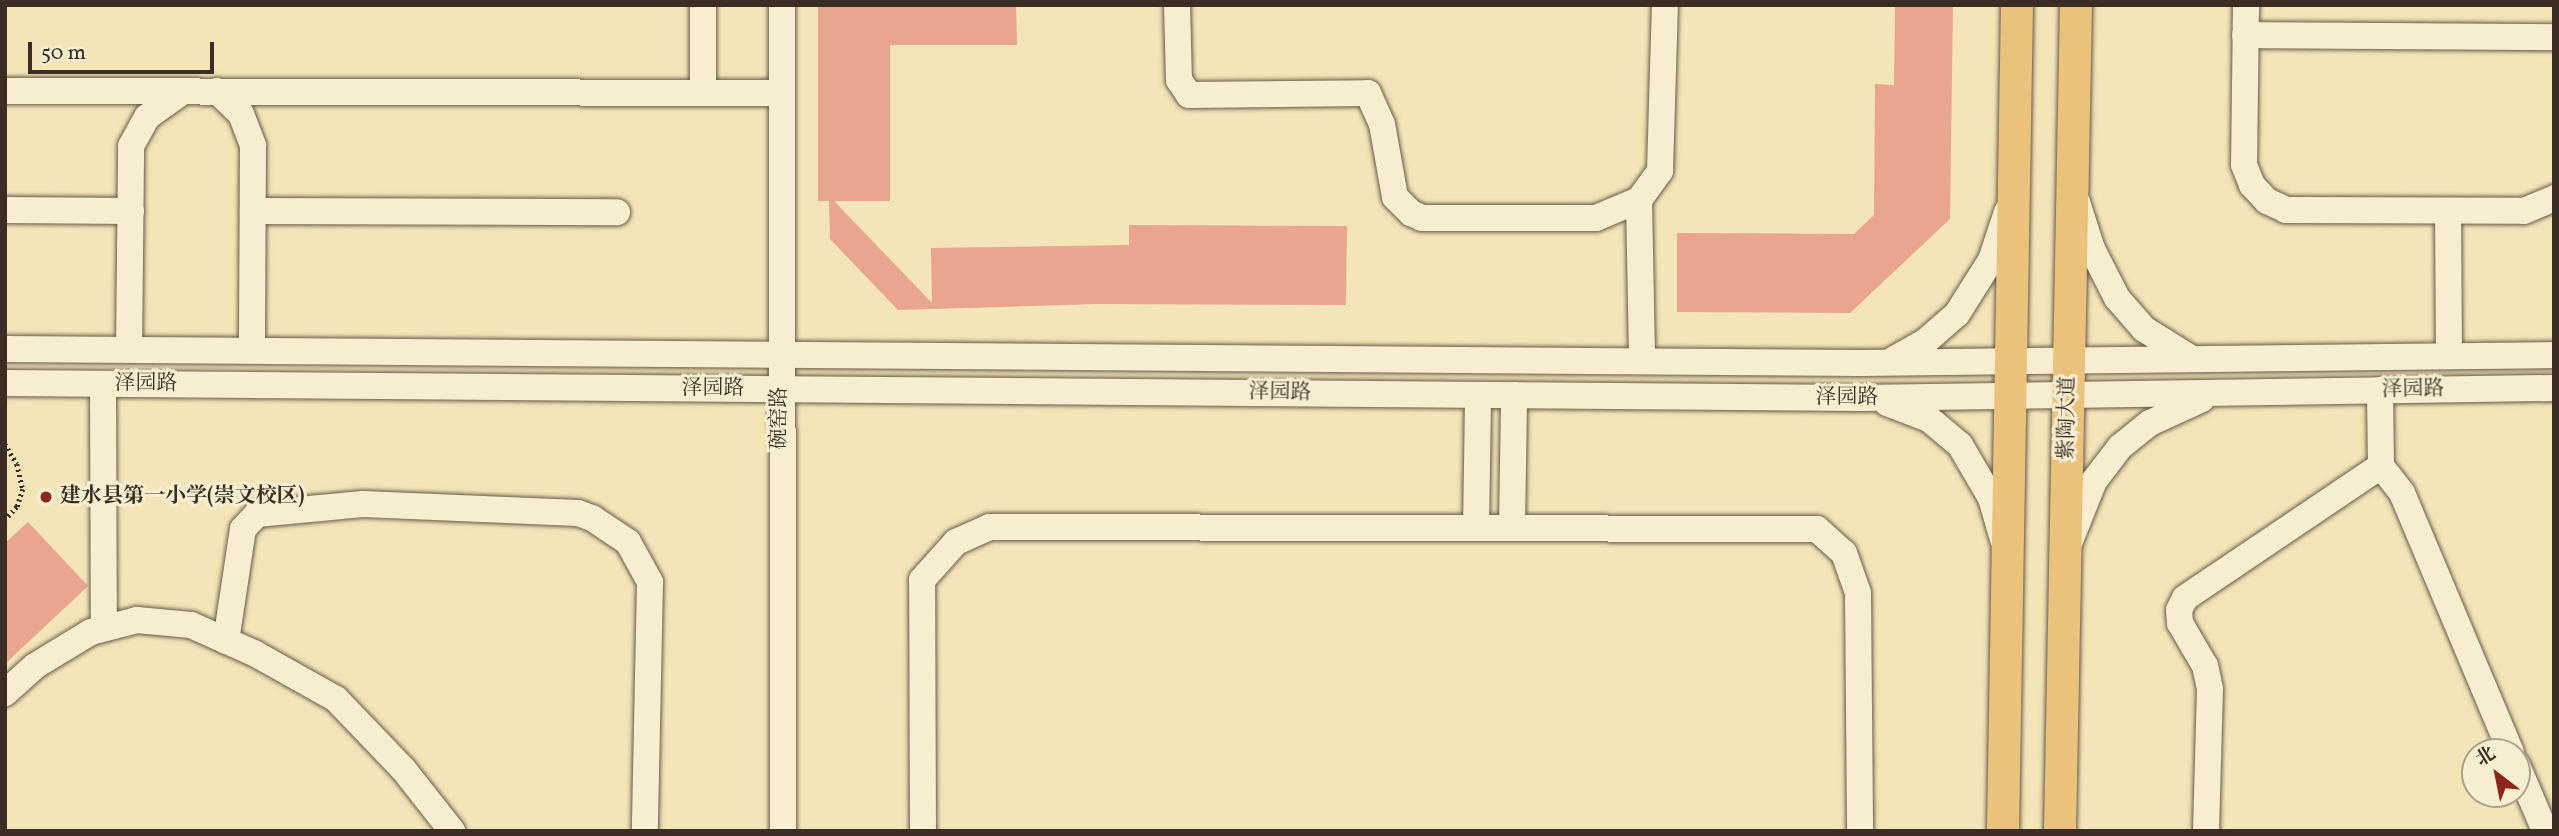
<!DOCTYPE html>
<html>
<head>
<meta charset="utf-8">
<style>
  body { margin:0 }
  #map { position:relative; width:2559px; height:836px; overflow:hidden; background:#f3e5b8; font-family:Vollkorn,"Noto Serif SC",serif }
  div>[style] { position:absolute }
  .building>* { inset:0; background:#e9a58d }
  .path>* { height:4.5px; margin-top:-2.25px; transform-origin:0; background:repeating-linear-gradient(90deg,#3b2d24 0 2px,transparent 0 5.5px) }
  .roads { filter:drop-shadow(0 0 2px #695b49) drop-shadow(0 0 2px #695b49) }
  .minor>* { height:26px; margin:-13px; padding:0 13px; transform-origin:13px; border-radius:13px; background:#f7eed1 }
  .major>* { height:32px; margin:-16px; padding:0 16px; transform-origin:16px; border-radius:16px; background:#eac27c }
  .dots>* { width:19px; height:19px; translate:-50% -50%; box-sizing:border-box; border:4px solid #f7eed1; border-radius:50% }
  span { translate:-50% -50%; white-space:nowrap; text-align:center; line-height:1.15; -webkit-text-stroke:6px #f7eed1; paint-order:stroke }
  .street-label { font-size:21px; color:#3b2d24 }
  .poi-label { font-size:21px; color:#3b2d24; font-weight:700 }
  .left { translate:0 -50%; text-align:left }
  .frame { position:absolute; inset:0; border:7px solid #3b2d24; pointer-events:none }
  .north { position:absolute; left:2461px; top:738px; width:70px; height:70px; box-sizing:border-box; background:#f7eed1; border:2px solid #aca18c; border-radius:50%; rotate:328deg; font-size:19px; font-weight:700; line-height:28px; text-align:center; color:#3b2d24 }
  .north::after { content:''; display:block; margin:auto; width:24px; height:32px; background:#8f2418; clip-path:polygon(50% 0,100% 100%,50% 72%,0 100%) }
  .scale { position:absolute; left:28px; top:42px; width:186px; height:32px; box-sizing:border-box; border:4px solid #3b2d24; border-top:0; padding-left:9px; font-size:21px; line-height:24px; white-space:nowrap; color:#3b2d24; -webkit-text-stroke:5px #f7eed1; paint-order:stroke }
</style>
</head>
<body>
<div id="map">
  <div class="building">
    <div style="clip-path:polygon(818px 5px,1016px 5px,1017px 45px,890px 45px,890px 201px,834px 201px,932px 303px,931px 248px,1129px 245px,1129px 225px,1347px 226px,1346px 305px,1098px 304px,898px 310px,830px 239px,829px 201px,818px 201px)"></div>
    <div style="clip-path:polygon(1895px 5px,1953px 5px,1950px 219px,1850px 313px,1677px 312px,1677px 233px,1854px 234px,1874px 215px,1875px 84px,1894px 85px)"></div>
    <div style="clip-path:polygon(28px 522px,88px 586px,5px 664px,5px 543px)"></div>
  </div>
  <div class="path">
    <div style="left:5px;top:444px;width:23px;rotate:59deg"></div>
    <div style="left:17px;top:464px;width:26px;rotate:77deg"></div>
    <div style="left:23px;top:489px;width:19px;rotate:108deg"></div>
    <div style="left:17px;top:507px;width:18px;rotate:133deg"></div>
  </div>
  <div class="roads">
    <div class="minor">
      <div style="left:782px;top:5px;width:826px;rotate:89.93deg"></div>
      <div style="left:1177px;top:5px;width:75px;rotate:88.5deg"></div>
      <div style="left:1179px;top:80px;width:18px;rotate:56deg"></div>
      <div style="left:1189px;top:95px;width:179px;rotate:-0.6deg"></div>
      <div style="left:1368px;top:93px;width:34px;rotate:66deg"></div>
      <div style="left:1382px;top:124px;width:74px;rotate:79.9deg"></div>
      <div style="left:1395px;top:197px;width:23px;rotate:45deg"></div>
      <div style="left:1411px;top:213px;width:12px;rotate:24deg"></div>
      <div style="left:1422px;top:218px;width:174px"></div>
      <div style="left:1596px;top:218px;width:47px;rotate:-22.7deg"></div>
      <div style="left:1639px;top:200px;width:36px;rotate:-54deg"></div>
      <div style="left:1660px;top:171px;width:166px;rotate:-88.3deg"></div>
      <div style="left:2246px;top:5px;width:160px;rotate:90.7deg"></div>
      <div style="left:2244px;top:165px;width:22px;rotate:68deg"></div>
      <div style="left:2252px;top:185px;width:22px;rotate:47deg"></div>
      <div style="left:2267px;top:201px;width:21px;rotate:25deg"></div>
      <div style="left:2286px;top:210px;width:238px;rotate:0.2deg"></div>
      <div style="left:2524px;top:211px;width:33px;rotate:-23deg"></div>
      <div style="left:2245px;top:35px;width:309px;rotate:0.4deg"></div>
      <div style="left:5px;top:91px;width:776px;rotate:0.15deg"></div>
      <div style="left:217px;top:91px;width:33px;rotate:44deg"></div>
      <div style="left:241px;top:114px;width:34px;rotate:69deg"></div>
      <div style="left:253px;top:146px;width:204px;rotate:90.3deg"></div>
      <div style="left:703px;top:93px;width:88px;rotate:-90deg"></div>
      <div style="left:1639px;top:200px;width:161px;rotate:88.9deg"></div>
      <div style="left:2077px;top:202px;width:49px;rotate:72.3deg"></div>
      <div style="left:2092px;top:249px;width:55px;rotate:63deg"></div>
      <div style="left:2117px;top:298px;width:41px;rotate:48.9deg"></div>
      <div style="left:2144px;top:329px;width:53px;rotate:31.9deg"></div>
      <div style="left:5px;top:210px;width:126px;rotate:0.5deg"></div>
      <div style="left:253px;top:211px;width:364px;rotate:0.2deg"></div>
      <div style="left:2448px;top:211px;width:145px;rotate:89.6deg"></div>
      <div style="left:5px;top:349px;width:1855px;rotate:0.43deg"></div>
      <div style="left:1860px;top:363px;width:694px;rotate:-0.66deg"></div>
      <div style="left:129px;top:350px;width:204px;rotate:-89.4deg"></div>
      <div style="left:131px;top:146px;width:33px;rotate:-61deg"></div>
      <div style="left:147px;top:117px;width:43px;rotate:-35.5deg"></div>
      <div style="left:1891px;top:361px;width:40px;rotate:-29.7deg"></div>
      <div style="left:1926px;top:341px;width:41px;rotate:-41.1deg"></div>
      <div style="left:1957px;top:314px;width:64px;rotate:-57.8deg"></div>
      <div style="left:1991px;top:260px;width:51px;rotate:-71.6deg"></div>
      <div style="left:5px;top:383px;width:1855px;rotate:0.46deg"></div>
      <div style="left:1860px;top:398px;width:694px;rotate:-0.83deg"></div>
      <div style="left:103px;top:384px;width:244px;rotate:89.8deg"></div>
      <div style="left:1887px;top:403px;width:45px;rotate:20.9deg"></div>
      <div style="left:1929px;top:419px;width:40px;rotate:40deg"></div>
      <div style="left:1960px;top:445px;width:61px;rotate:59.7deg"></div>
      <div style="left:1991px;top:498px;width:43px;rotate:73.7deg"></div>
      <div style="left:2381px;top:466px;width:34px;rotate:52deg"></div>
      <div style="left:2402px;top:493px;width:281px;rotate:67.2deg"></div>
      <div style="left:1476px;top:528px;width:133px;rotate:-89.1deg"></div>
      <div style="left:1512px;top:528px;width:133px;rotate:-89.1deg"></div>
      <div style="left:2070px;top:541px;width:65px;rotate:-68.2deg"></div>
      <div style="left:2094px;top:481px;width:43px;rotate:-52.6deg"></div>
      <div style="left:2120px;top:447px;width:38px;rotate:-39deg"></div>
      <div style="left:2150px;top:423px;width:57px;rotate:-24.8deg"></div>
      <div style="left:226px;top:641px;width:113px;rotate:-81.4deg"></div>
      <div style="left:243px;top:529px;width:21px;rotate:-47deg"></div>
      <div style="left:257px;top:514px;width:106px;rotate:-5.4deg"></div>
      <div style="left:363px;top:504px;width:215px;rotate:2.4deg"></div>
      <div style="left:578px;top:513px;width:15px;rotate:20deg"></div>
      <div style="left:592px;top:518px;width:43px;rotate:33.7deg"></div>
      <div style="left:628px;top:542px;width:46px;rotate:61.2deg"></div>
      <div style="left:650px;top:582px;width:249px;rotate:91.2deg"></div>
      <div style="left:5px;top:693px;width:40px;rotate:-42deg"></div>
      <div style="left:35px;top:666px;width:66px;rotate:-31.3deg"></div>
      <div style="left:91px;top:632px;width:48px;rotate:-14.6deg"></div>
      <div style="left:137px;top:620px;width:54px;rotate:5.3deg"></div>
      <div style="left:191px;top:625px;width:69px;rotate:24deg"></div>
      <div style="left:254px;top:653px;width:94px;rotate:29.3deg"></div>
      <div style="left:336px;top:699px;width:98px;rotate:46.2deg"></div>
      <div style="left:404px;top:770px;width:78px;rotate:51.8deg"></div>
      <div style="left:2517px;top:765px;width:72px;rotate:67deg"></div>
      <div style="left:923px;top:831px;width:251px;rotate:-90.2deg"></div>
      <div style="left:922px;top:580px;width:51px;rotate:-48.2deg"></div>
      <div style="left:956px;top:542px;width:36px;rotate:-24deg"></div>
      <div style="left:989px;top:527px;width:828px;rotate:0.14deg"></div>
      <div style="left:1817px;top:529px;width:36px;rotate:42deg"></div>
      <div style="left:1844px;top:553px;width:42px;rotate:70.7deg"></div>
      <div style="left:1858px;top:593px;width:238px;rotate:89.5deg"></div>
      <div style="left:2206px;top:831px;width:142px;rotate:-88.4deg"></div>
      <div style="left:2210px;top:689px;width:24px;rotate:-102deg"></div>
      <div style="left:2205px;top:666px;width:50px;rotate:-120.2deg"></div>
      <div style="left:2180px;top:623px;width:13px;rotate:-94deg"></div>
      <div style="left:2179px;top:610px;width:13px;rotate:-63deg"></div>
      <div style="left:2185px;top:598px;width:236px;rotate:-34deg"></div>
      <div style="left:2381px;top:466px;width:76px;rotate:-90.8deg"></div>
    </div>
    <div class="major">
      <div style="left:2003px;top:831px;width:826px;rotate:-89.03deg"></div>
      <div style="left:2060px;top:831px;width:826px;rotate:-88.89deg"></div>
    </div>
  </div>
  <div class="dots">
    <div style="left:46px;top:497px;background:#8f2418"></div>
  </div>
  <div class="street-label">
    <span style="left:146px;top:384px">泽园路</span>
    <span style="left:713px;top:389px">泽园路</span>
    <span style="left:2413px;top:390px;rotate:-1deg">泽园路</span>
    <span style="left:1280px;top:393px;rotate:1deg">泽园路</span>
    <span style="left:1847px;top:398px">泽园路</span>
    <span style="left:780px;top:418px;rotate:-90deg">碗窑路</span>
    <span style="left:2068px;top:418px;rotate:-89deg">紫陶大道</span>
  </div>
  <div class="poi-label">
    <span class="left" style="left:60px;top:497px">建水县第一小学(崇文校区)</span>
  </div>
  <div class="frame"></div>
  <div class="north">北</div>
  <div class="scale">50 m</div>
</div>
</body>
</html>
